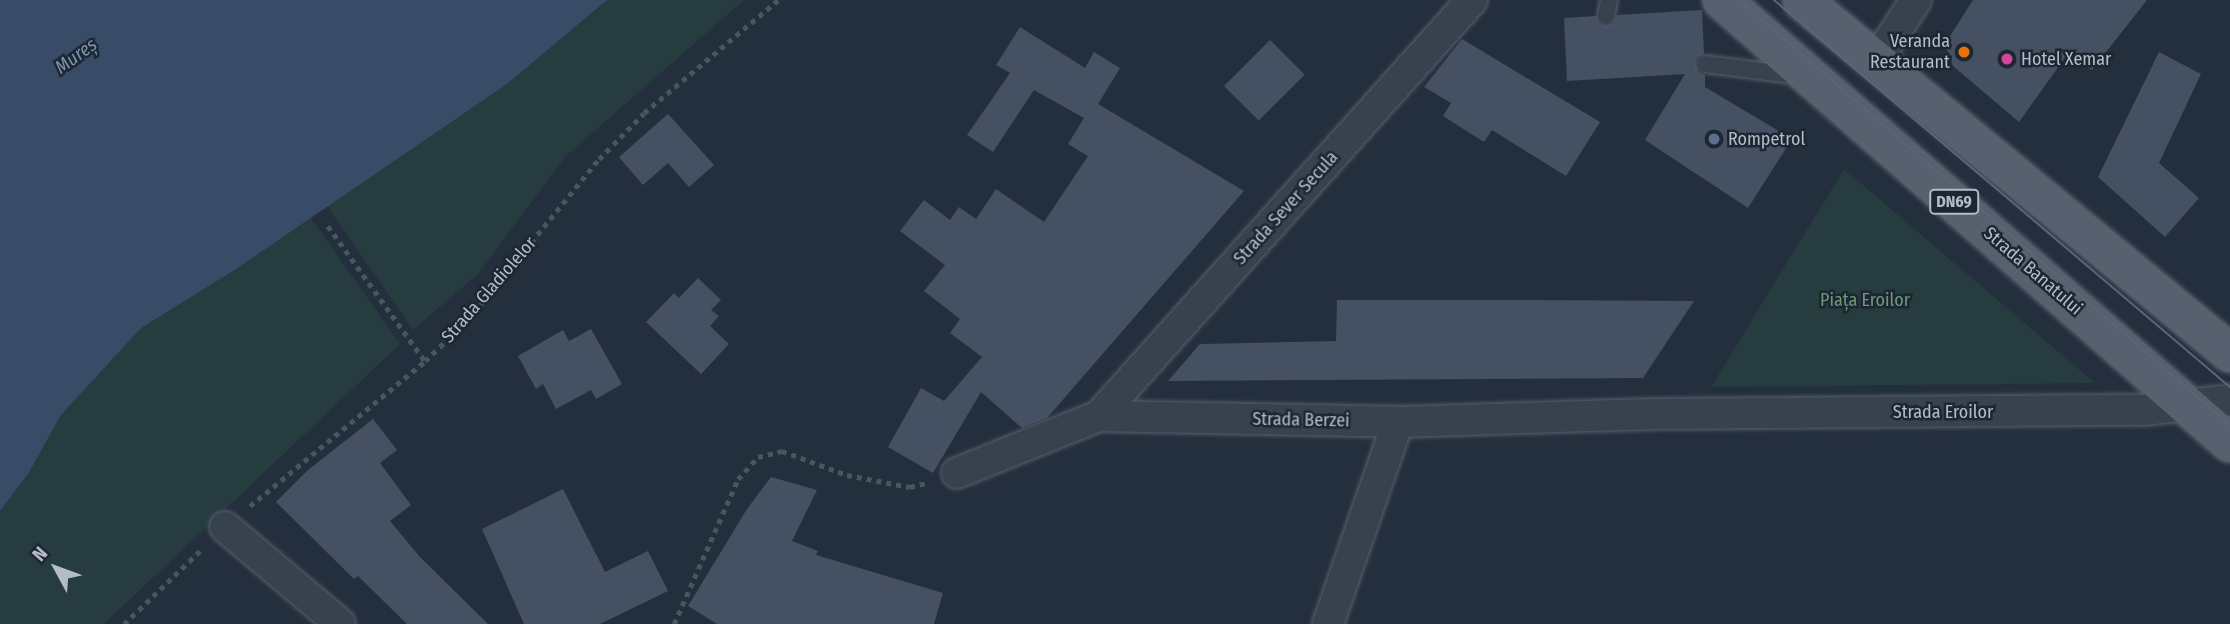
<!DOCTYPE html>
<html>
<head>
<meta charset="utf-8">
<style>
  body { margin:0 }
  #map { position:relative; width:2230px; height:624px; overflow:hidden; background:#242f3e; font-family:"Fira Sans Condensed",sans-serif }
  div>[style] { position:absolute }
  .green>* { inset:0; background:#263c3f }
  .water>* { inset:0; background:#394c67 }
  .building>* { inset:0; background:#455162; transform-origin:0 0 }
  .path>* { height:4.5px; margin-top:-2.25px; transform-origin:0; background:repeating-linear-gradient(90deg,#44595c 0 5px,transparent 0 10px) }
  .roads { filter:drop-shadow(0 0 2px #565f6c) drop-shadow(0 0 2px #565f6c) }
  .service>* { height:16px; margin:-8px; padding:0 8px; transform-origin:8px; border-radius:8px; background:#38414e }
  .minor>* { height:30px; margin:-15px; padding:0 15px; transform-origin:15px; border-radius:15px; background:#38414e }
  .primary>* { height:38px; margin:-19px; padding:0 19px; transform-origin:19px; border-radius:19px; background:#56606e }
  .tram>* { height:2px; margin:-1px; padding:0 1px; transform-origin:1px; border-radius:1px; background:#5a6575 }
  .dots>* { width:19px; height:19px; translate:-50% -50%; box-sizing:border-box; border:4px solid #1d2633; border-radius:50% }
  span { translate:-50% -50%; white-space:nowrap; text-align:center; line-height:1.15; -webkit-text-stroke:5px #1d2633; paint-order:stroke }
  .shield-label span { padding:2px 5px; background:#1d2633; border:2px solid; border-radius:5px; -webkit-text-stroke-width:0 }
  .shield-label { font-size:16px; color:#b4bcc9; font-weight:700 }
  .poi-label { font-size:18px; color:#b4bcc9 }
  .right { translate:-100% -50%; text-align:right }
  .left { translate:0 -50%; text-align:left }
  .street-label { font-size:18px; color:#b4bcc9 }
  .park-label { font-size:18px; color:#6b9a76 }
  .water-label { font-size:19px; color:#7c92b1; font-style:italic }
  .north { position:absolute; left:21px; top:533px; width:70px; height:70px; -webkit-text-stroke:5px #1d2633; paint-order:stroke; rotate:311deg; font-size:19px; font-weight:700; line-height:28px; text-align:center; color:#b4bcc9 }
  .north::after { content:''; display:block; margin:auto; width:24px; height:32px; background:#b4bcc9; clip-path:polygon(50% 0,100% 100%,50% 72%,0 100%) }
</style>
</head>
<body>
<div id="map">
  <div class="green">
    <div style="clip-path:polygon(607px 0,744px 0,566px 156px,479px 273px,413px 330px,327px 206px,507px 84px)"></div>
    <div style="clip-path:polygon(1844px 169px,2095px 383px,1711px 387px)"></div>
    <div style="clip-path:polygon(311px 218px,400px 344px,104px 624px,0 624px,0 511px,28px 474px,61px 415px,141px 328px)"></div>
  </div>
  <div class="water">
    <div style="clip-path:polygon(0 0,607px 0,507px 84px,236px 269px,141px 328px,61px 415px,28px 474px,0 511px)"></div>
  </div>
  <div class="building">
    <div style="clip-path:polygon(1973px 0,2147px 0,2092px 70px,2069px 52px,2019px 122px,1953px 66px,1945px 44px)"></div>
    <div style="clip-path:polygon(1702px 10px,1704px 54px,1697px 57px,1695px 63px,1698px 72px,1705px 75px,1705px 87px,1792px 139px,1748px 208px,1645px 140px,1685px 74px,1567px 81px,1564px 18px,1596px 16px,1599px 23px,1605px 26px,1613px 23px,1617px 15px)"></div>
    <div style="clip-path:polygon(1020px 27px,1085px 68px,1094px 52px,1120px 68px,1098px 104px,1244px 191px,1047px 418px,1022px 428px,981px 392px,933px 473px,888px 447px,921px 388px,944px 401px,982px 357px,950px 333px,960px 319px,924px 291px,945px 265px,900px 231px,924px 200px,950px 220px,959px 207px,976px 219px,996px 189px,1044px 222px,1088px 156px,1068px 144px,1084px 118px,1034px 90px,993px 152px,967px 135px,1010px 73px,996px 65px)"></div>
    <div style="clip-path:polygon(1462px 39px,1600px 122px,1566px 176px,1492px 130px,1484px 142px,1443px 116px,1451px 103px,1424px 87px)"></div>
    <div style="left:1270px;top:40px;width:49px;height:65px;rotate:45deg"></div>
    <div style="clip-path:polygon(2159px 52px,2201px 74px,2159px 163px,2199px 198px,2165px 237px,2098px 177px)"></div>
    <div style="clip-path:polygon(668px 114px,714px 165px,689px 187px,668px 163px,643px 185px,619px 157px)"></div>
    <div style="clip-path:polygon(698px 278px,721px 300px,711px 310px,719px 316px,710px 326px,729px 344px,701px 374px,646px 322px,674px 293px,679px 298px)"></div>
    <div style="clip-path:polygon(1337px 300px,1518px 300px,1694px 301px,1643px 378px,1168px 381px,1200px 344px,1336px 341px)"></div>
    <div style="clip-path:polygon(591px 329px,622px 384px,596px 399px,591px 390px,556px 409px,543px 384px,536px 389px,518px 356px,563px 330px,569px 341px)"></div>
    <div style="clip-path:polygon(373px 419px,397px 450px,380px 463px,411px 505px,390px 521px,419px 556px,488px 624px,407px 624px,358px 576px,354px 579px,276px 502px,308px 470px)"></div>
    <div style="clip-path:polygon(771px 477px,817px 490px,792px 541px,818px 551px,816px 555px,943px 593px,934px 624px,717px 624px,688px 606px,747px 509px)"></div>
    <div style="clip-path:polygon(563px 489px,605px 572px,648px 551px,668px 591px,600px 624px,524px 624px,482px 529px)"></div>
  </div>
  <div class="path">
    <div style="left:328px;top:226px;width:166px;rotate:54.3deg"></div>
    <div style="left:250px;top:506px;width:227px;rotate:-39.6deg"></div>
    <div style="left:425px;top:361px;width:59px;rotate:-43.6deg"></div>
    <div style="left:468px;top:320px;width:208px;rotate:-50.9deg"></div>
    <div style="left:599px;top:159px;width:64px;rotate:-45.6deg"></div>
    <div style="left:644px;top:113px;width:175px;rotate:-40.1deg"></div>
    <div style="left:124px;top:624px;width:108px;rotate:-43.9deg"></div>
    <div style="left:674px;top:624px;width:158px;rotate:-66.2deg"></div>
    <div style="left:738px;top:479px;width:30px;rotate:-48deg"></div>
    <div style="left:758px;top:457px;width:25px;rotate:-14deg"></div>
    <div style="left:782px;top:451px;width:69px;rotate:20.3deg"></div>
    <div style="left:847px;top:475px;width:64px;rotate:10.8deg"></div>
    <div style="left:910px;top:487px;width:16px;rotate:-14deg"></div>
  </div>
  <div class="roads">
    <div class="service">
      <div style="left:1606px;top:16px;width:16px;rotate:-79deg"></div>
      <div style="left:1705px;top:64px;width:96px;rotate:7.2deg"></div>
    </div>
    <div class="minor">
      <div style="left:1876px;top:61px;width:73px;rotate:-56.7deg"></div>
      <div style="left:1099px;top:416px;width:559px;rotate:-48.12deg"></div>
      <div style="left:957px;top:473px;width:153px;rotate:-21.9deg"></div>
      <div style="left:1099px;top:416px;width:299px;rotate:1.1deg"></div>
      <div style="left:1398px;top:422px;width:258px;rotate:-1.8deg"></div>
      <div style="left:1656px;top:414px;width:488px;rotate:-0.5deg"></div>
      <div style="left:2144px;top:410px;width:87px;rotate:-6.6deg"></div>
      <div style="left:225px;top:527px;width:150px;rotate:40.1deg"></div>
      <div style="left:1328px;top:624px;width:214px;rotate:-70.9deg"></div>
    </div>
    <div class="primary">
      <div style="left:1722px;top:0;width:674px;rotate:41.09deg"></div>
      <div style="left:1802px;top:0;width:555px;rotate:39.51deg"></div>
    </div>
  </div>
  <div class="tram">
    <div style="left:1739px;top:0;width:649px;rotate:40.88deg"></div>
    <div style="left:1774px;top:0;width:598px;rotate:40.32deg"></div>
  </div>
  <div class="dots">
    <div style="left:1964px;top:52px;background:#e8710a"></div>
    <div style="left:2007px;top:59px;background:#d1479c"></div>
    <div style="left:1714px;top:139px;background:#5c6f8a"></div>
  </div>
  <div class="shield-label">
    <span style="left:1954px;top:202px">DN69</span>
  </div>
  <div class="poi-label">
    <span class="right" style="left:1950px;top:52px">Veranda<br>Restaurant</span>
    <span class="left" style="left:2021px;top:59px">Hotel Xemar</span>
    <span class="left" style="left:1728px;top:139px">Rompetrol</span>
  </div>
  <div class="street-label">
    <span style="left:1286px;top:208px;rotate:-48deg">Strada Sever Secula</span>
    <span style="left:2033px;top:271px;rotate:41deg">Strada Banatului</span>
    <span style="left:489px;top:290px;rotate:-49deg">Strada Gladiolelor</span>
    <span style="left:1943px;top:412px">Strada Eroilor</span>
    <span style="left:1301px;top:420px;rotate:1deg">Strada Berzei</span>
  </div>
  <div class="park-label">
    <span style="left:1865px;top:300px">Piața Eroilor</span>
  </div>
  <div class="water-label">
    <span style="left:76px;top:56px;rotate:-36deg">Mureș</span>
  </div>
  <div class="north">N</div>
</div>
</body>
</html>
